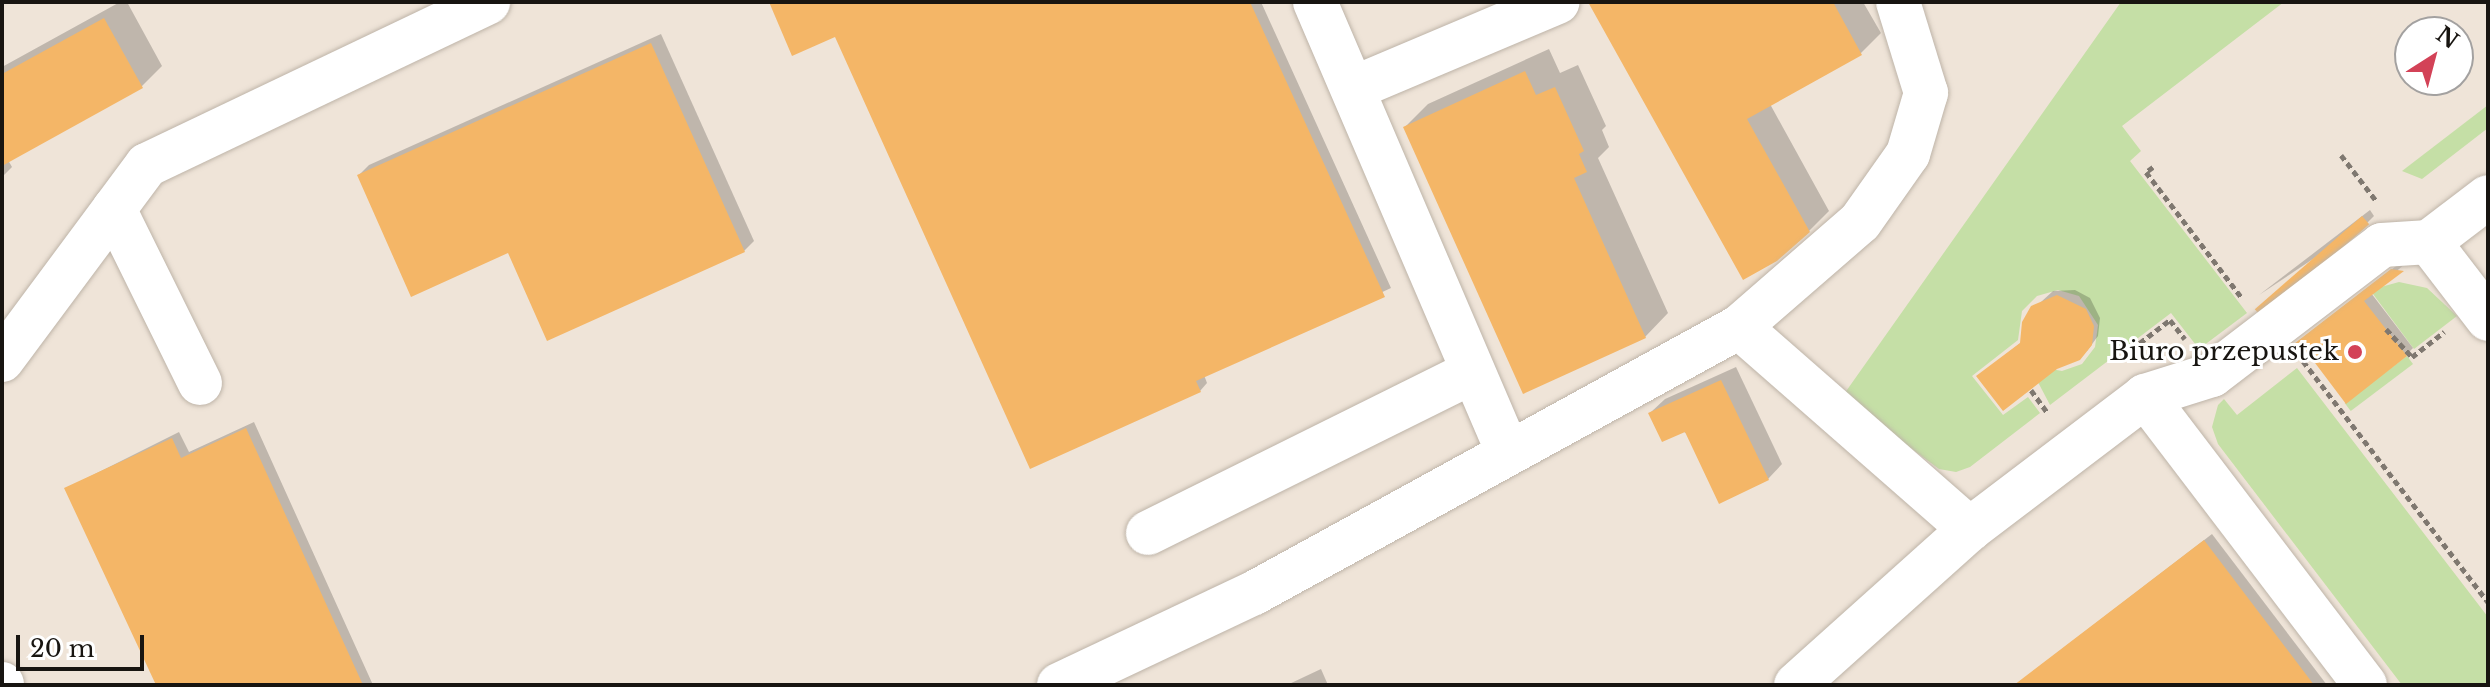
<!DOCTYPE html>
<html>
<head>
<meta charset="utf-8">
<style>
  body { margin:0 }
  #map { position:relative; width:2490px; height:687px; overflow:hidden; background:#efe4d8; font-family:"Libre Baskerville",serif }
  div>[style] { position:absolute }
  .green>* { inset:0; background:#c5dfa6; transform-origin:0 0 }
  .shadow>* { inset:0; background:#0003 }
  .building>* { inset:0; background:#f4b667; transform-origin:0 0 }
  .path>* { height:5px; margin-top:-2.5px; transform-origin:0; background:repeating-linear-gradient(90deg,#7f7870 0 6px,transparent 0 10px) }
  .roads { filter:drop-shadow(0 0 2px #beb4a8) drop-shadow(0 0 2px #beb4a8) }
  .minor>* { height:44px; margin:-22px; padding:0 22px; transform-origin:22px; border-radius:22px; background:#fff }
  .dots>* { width:22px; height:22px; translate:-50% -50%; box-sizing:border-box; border:4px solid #fff; border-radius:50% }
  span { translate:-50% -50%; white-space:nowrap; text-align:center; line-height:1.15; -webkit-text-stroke:6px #fff; paint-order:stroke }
  .poi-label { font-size:26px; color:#181511 }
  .right { translate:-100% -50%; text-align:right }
  .frame { position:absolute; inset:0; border:4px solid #181511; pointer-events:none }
  .north { position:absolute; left:2394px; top:16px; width:80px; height:80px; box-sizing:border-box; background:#fff; border:2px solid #a3a1a0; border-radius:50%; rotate:36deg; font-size:22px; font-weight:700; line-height:32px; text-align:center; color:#181511 }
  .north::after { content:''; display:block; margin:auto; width:28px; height:36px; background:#d34257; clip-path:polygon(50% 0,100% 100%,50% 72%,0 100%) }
  .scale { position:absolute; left:16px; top:635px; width:128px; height:36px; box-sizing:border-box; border:4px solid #181511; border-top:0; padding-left:10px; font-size:24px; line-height:28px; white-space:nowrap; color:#181511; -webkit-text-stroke:6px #fff; paint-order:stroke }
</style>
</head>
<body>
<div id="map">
  <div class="green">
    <div style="clip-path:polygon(2121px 2px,2284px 2px,2122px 126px,2141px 151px,2130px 161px,2247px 313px,2199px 349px,2171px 313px,2050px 405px,2029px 365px,2062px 371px,2082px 364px,2095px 347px,2098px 325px,2079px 296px,2058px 290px,2037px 296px,2022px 311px,2018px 340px,1972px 376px,2003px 415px,2028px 397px,2040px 413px,1970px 467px,1956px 472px,1939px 469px,1842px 397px)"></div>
    <div style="clip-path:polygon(2488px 105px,2488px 128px,2422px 179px,2402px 171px)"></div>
    <div style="clip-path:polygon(2399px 282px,2427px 288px,2457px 316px,2414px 349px,2370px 290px)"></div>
    <div style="left:2407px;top:356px;width:10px;height:78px;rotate:53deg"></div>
    <div style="clip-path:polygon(2297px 368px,2488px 617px,2488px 685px,2402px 685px,2218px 444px,2212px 427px,2218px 405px,2224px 399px,2237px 415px)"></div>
  </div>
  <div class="shadow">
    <div style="clip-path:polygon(120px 2px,127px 2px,162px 66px,142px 86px,8px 160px,12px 167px,2px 177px,2px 67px)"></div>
    <div style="clip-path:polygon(783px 2px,1261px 2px,1391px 288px,1204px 375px,1207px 383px,1200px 391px,836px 34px)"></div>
    <div style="clip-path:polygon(1590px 2px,1863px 2px,1881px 33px,1861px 53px,1770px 104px,1829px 211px,1809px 231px)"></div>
    <div style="clip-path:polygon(661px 34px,754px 241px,744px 251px,509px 251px,359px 175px,369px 165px)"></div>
    <div style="clip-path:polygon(1549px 49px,1560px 73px,1578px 65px,1606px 126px,1602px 130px,1609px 147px,1598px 158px,1668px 313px,1645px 337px,1405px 127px,1428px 104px)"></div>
    <div style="clip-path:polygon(2370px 210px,2374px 216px,2367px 223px,2259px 295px)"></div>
    <div style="clip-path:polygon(2400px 263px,2406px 263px,2371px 293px,2413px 348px,2406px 355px,2296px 343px)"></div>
    <div style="clip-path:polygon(2075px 290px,2090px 298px,2100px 318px,2098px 336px,2087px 351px,1978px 376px,2023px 341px,2028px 314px,2053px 291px)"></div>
    <div style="clip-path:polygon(1736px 367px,1782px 464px,1768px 479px,1650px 413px,1665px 399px)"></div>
    <div style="clip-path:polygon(254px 422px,373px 685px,158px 685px,67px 488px,179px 432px,189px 452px)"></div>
    <div style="clip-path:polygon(2212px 534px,2327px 685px,2015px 685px)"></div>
    <div style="clip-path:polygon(1321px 669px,1328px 685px,1287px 685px)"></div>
  </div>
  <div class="building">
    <div style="clip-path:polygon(769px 2px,1250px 2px,1385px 297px,1196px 381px,1201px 392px,1030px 469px,835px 37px,792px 56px)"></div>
    <div style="clip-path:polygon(1588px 2px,1833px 2px,1862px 55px,1747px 119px,1810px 232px,1777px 261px,1743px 280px)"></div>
    <div style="clip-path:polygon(104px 18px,143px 88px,2px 166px,2px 74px)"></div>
    <div style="clip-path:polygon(651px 43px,745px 252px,547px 341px,508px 253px,411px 297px,357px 175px)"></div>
    <div style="clip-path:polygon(1525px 71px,1536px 95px,1555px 87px,1584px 151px,1579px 154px,1587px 172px,1574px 178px,1646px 338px,1523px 394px,1403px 127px)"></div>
    <div style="left:2362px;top:216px;width:11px;height:142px;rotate:49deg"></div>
    <div style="clip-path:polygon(2391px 269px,2404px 271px,2364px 301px,2407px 356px,2346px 404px,2303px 347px,2290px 356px,2286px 350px)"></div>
    <div style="clip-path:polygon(2057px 295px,2086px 309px,2094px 326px,2092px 345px,2080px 360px,2057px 369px,2003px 411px,1976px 376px,2020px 343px,2022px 322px,2031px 306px)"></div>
    <div style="clip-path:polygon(1721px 380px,1769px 480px,1719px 504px,1685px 432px,1662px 442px,1648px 413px)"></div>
    <div style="clip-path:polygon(246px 428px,363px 685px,156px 685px,64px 488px,172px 438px,181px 458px)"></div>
    <div style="clip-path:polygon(2204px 540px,2314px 685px,2014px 685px)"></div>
  </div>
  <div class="path">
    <div style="left:2341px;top:155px;width:59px;rotate:52.5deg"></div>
    <div style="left:2153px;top:167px;width:9px;rotate:144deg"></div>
    <div style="left:2146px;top:172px;width:158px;rotate:52.7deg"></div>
    <div style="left:2386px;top:329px;width:38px;rotate:47deg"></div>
    <div style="left:2412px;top:357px;width:41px;rotate:-38deg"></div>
    <div style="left:2124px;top:355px;width:58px;rotate:-37.3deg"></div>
    <div style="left:2170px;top:320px;width:24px;rotate:52deg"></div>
    <div style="left:2303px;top:361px;width:304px;rotate:52.5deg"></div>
    <div style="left:2031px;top:390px;width:29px;rotate:54deg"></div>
  </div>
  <div class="roads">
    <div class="minor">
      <div style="left:1315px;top:2px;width:490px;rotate:66.8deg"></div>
      <div style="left:1354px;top:88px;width:221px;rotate:-22.9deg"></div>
      <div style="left:114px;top:209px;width:194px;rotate:63.7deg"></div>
      <div style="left:2429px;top:242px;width:97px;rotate:52.5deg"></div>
      <div style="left:1739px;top:327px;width:307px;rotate:41.2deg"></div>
      <div style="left:2px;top:360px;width:243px;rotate:-53.4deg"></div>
      <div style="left:147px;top:165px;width:378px;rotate:-25.5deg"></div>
      <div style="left:2145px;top:396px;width:363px;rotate:52.7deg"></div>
      <div style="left:1148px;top:533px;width:362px;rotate:-26.4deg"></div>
      <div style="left:2px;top:684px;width:1px;rotate:90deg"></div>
      <div style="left:1059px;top:685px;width:216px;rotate:-25.3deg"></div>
      <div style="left:1254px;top:593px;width:553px;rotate:-28.74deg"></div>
      <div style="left:1739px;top:327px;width:160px;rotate:-41deg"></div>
      <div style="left:1860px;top:222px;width:83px;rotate:-54.8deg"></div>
      <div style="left:1908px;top:154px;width:64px;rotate:-73.6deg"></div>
      <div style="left:1926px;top:93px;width:95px;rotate:-107.1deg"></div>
      <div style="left:1796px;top:685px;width:234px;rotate:-41.9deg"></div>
      <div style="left:1970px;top:529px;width:220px;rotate:-37.2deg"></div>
      <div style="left:2145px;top:396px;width:70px;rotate:-17.4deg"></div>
      <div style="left:2212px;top:375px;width:214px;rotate:-37.4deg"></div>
      <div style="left:2382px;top:245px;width:47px;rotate:-3.7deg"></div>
      <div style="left:2429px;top:242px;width:74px;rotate:-37.3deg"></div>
    </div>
  </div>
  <div class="dots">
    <div style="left:2355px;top:352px;background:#d34257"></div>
  </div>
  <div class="poi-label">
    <span class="right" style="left:2339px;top:352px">Biuro przepustek</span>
  </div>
  <div class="frame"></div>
  <div class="north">N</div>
  <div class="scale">20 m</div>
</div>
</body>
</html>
